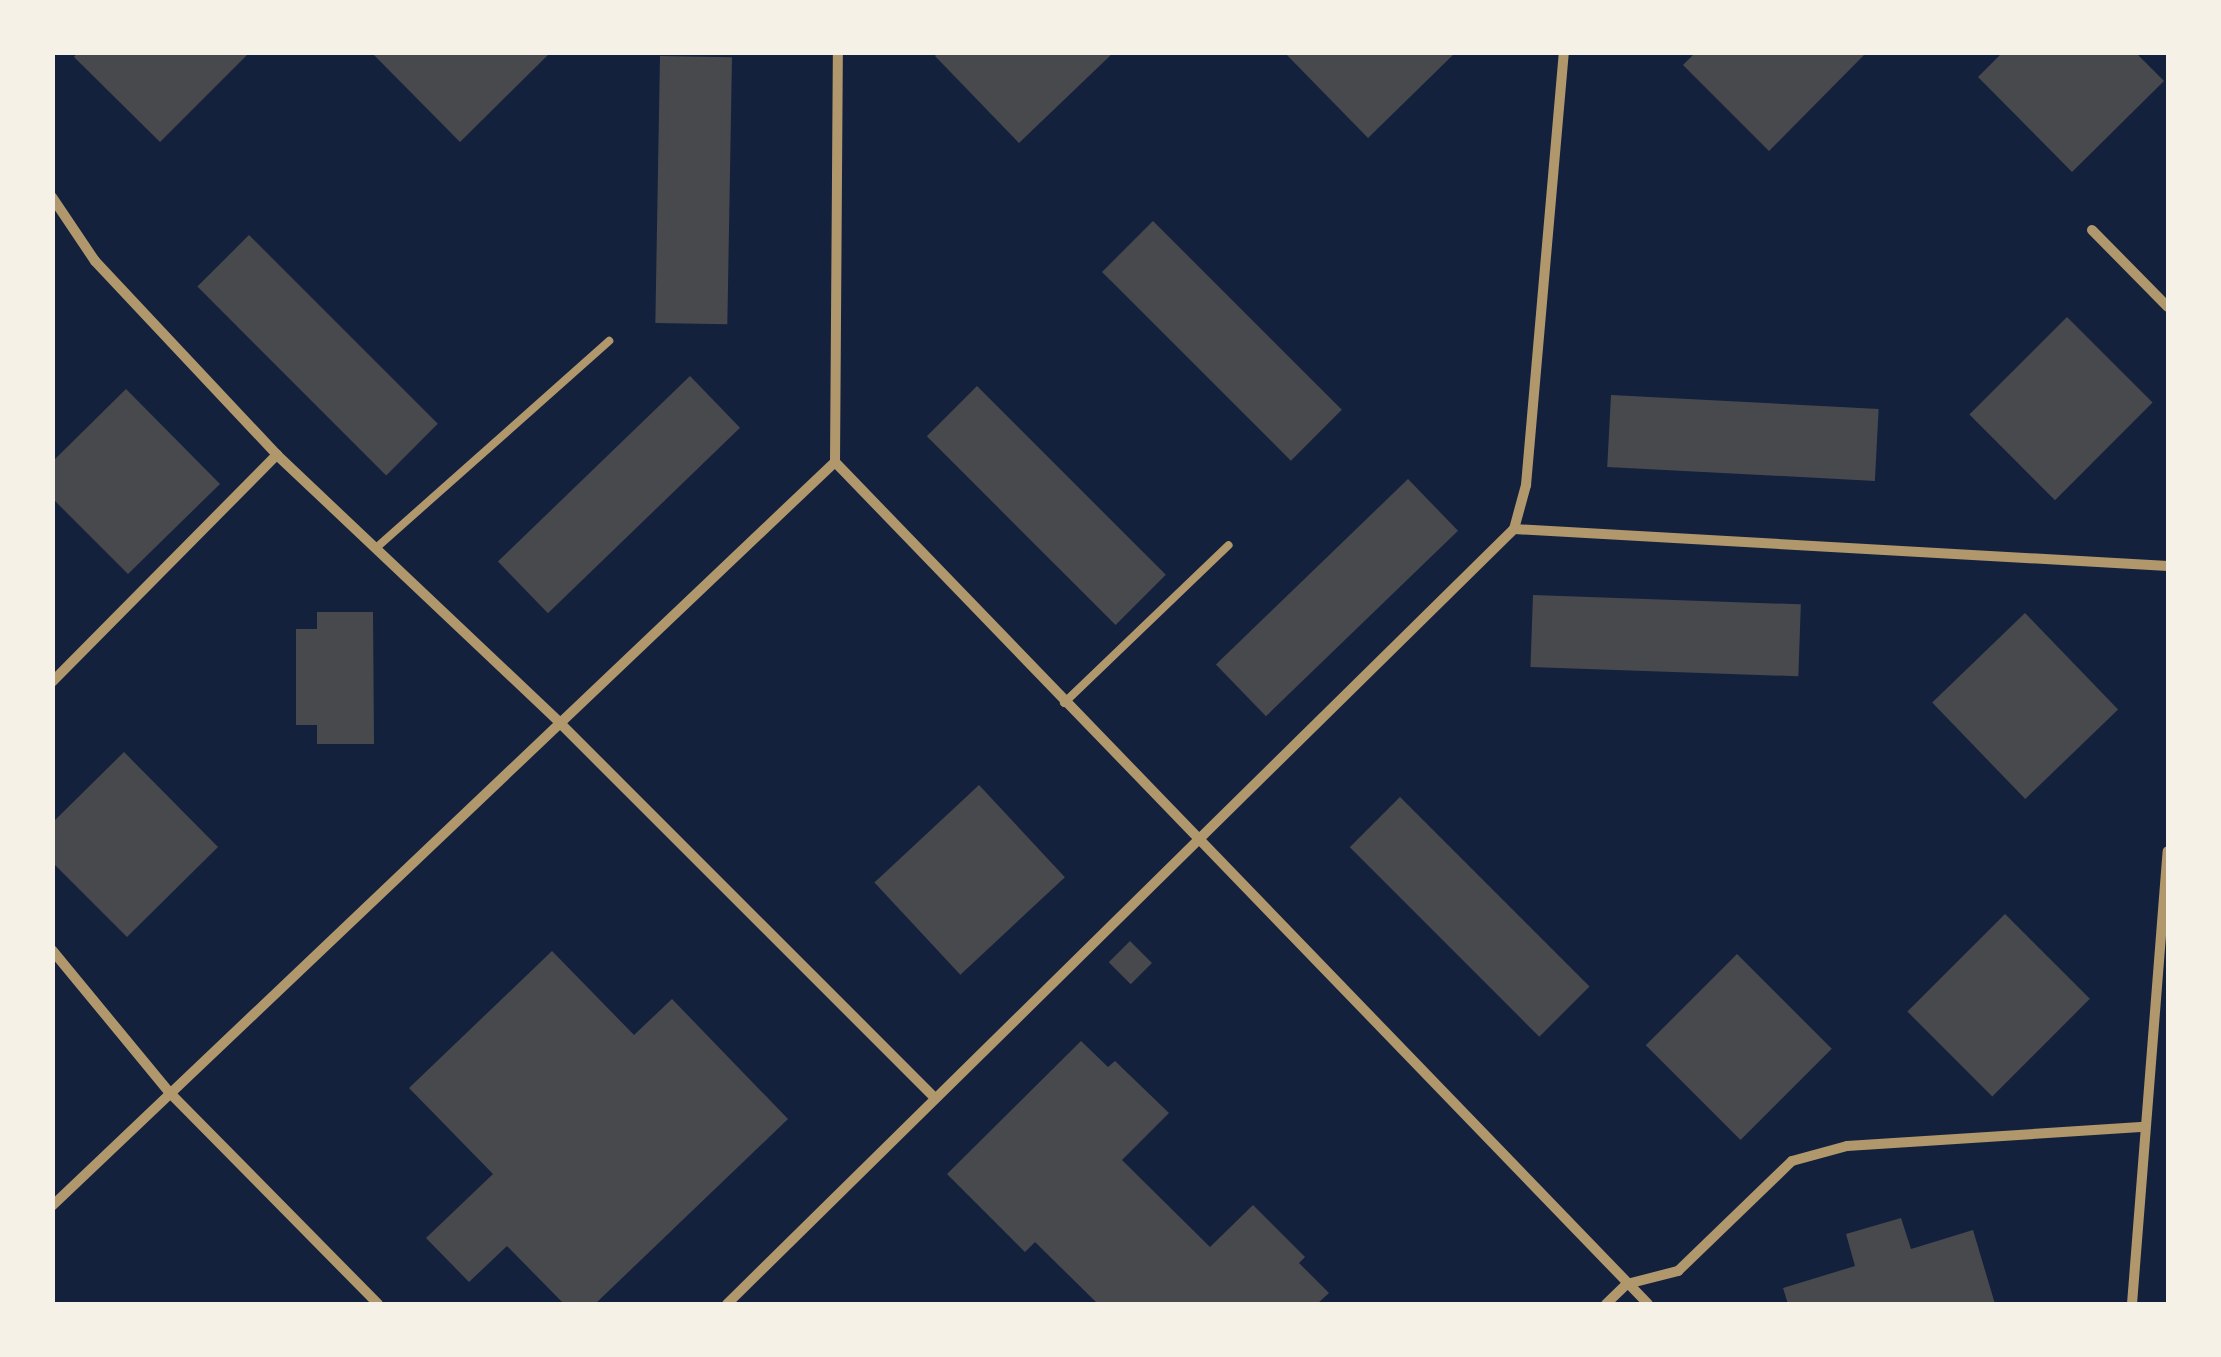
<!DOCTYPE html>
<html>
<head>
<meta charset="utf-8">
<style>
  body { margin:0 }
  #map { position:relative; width:2221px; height:1357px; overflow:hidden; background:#14213d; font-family:"IBM Plex Sans",sans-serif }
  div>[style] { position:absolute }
  .building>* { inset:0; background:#48494c; transform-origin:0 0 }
  .service>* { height:8px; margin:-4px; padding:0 4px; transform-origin:4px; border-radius:4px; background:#b1986c }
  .minor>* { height:10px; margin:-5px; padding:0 5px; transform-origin:5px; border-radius:5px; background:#b1986c }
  span { translate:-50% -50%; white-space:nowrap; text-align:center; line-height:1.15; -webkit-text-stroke:9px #f6f1e7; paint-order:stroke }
  .frame { position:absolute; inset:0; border:55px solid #f6f1e7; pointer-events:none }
</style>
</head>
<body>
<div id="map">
  <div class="building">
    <div style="clip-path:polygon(78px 52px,250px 52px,160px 142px,74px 57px)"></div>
    <div style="clip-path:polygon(371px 52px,551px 52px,460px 142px)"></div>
    <div style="clip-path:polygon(939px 52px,1114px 52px,1019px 143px,935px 56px)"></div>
    <div style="clip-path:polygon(1284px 52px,1456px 52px,1368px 138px)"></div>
    <div style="clip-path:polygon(1696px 52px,1867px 52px,1769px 151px,1683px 65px)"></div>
    <div style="clip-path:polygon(2003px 52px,2135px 52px,2164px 81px,2072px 172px,1978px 77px)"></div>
    <div style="left:660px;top:56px;width:72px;height:267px;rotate:1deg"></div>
    <div style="left:1153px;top:221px;width:267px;height:72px;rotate:45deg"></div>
    <div style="left:249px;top:235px;width:267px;height:73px;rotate:45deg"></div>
    <div style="left:2067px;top:317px;width:121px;height:138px;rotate:45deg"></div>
    <div style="left:690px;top:376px;width:72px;height:267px;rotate:46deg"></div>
    <div style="left:977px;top:386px;width:267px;height:71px;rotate:45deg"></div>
    <div style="clip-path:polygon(126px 389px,220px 484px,128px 574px,52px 498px,52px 462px)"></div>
    <div style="left:1611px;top:395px;width:268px;height:72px;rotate:3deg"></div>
    <div style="left:1408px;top:479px;width:72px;height:267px;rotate:46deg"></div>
    <div style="left:1533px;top:595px;width:268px;height:72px;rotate:2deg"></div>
    <div style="clip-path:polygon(317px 612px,373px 612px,374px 744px,317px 744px,317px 725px,296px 725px,296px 629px,317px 629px)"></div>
    <div style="left:2025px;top:613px;width:134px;height:129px;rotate:46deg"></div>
    <div style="clip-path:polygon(124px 752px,218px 847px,127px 937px,52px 862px,52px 823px)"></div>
    <div style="left:979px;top:785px;width:126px;height:143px;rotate:47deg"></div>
    <div style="left:1400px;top:797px;width:268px;height:71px;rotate:45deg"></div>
    <div style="left:2005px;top:914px;width:120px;height:138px;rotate:45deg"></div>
    <div style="left:1130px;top:941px;width:31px;height:30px;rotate:45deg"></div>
    <div style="clip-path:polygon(552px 951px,634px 1035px,672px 999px,788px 1119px,595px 1304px,564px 1304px,507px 1246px,469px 1282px,426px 1238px,493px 1174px,409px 1088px)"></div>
    <div style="left:1737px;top:954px;width:134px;height:129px;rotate:45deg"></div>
    <div style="clip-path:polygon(1081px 1041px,1108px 1067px,1115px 1061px,1169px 1113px,1122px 1160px,1210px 1247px,1253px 1205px,1305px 1257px,1299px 1263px,1329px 1293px,1317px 1304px,1098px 1304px,1035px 1242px,1025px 1252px,947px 1174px)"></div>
    <div style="clip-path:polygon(1901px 1218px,1911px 1249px,1973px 1230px,1995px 1304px,1788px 1304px,1783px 1288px,1855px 1266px,1846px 1234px)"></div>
  </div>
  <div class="service">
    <div style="left:376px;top:548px;width:312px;rotate:-41.6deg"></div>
    <div style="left:1064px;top:703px;width:228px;rotate:-43.8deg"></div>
  </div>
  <div class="minor">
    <div style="left:52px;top:197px;width:77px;rotate:56.1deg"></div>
    <div style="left:95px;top:261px;width:266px;rotate:46.8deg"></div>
    <div style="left:277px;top:455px;width:388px;rotate:43.4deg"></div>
    <div style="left:559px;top:722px;width:532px;rotate:45deg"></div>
    <div style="left:2092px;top:230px;width:108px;rotate:45.4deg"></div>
    <div style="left:835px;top:462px;width:1170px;rotate:46deg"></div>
    <div style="left:1514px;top:529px;width:655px;rotate:3.24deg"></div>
    <div style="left:52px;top:682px;width:320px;rotate:-45.3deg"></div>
    <div style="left:52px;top:950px;width:185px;rotate:50.5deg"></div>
    <div style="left:170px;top:1093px;width:296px;rotate:45.4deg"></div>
    <div style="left:52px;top:1206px;width:1080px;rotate:-43.54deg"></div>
    <div style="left:835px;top:462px;width:410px;rotate:-89.6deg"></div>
    <div style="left:727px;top:1304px;width:1105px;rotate:-44.56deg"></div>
    <div style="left:1514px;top:529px;width:46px;rotate:-74.7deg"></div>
    <div style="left:1526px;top:485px;width:435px;rotate:-85deg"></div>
    <div style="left:1606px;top:1304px;width:29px;rotate:-44deg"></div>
    <div style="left:1627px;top:1284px;width:53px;rotate:-14.3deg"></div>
    <div style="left:1678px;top:1271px;width:158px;rotate:-44deg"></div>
    <div style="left:1792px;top:1161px;width:57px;rotate:-15.3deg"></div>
    <div style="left:1847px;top:1146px;width:298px;rotate:-3.7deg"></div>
    <div style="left:2132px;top:1304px;width:454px;rotate:-85.5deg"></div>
  </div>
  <div class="frame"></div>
</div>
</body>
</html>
